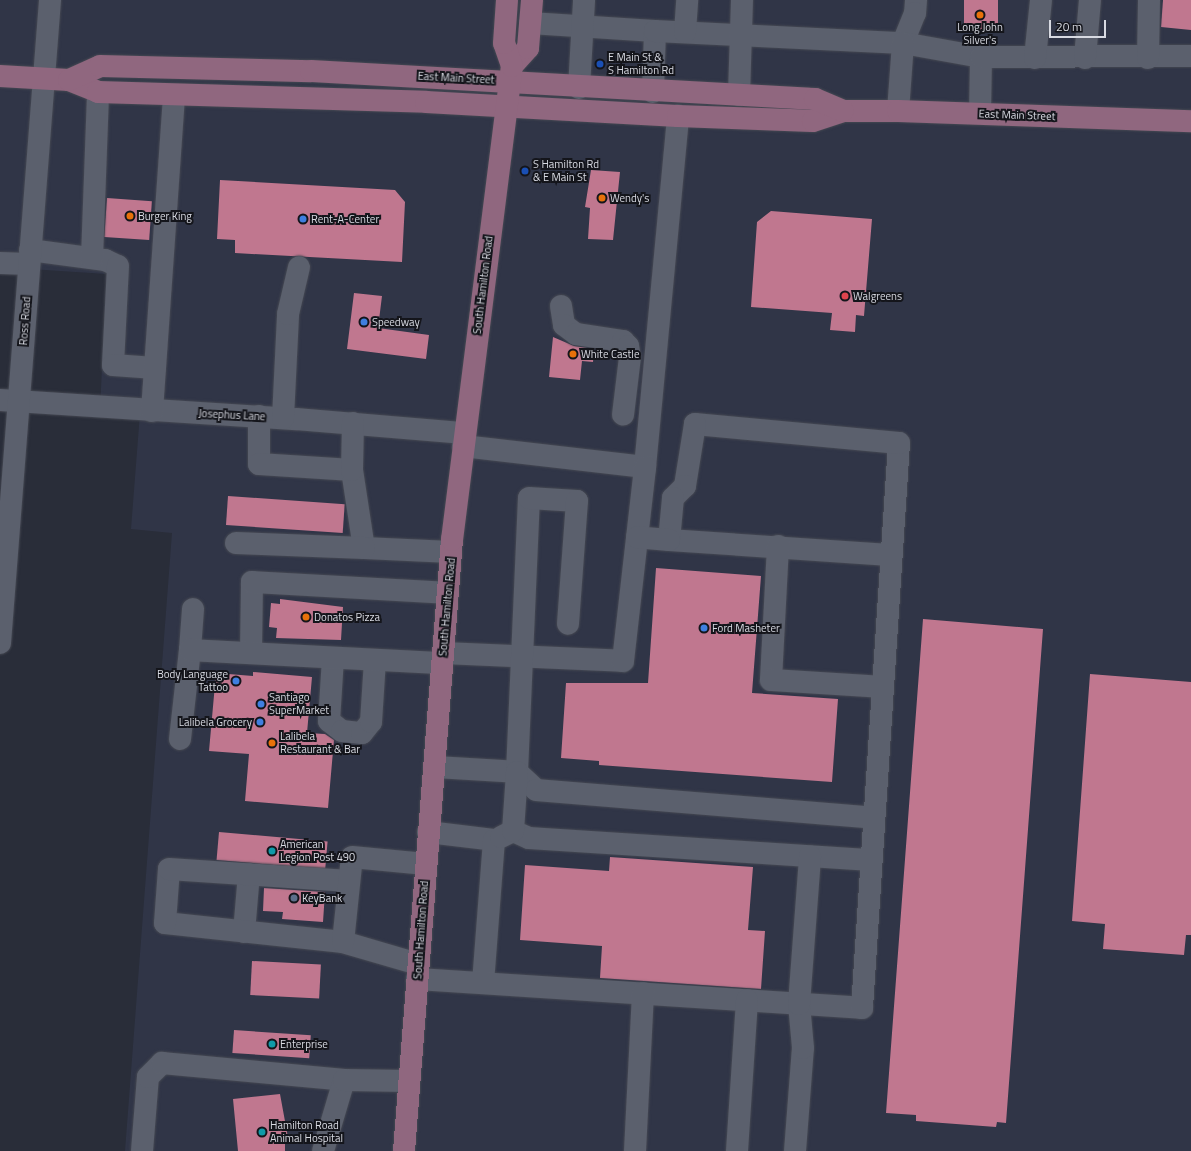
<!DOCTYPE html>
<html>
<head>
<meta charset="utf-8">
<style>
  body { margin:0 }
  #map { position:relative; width:1191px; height:1151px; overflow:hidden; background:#292d39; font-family:"Titillium Web",sans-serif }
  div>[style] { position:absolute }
  .built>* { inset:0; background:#303547 }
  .building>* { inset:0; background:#c0778f; transform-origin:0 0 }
  .roads { filter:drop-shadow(0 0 1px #454852) drop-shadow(0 0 1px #454852) }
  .minor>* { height:22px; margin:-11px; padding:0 11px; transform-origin:11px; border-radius:11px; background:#5b606d }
  .major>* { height:22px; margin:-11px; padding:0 11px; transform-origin:11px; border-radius:11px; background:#90677f }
  .dots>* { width:11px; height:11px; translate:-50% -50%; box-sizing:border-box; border:2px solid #14151b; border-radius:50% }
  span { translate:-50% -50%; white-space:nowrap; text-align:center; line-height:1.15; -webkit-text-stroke:4px #14151b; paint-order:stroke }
  .poi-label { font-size:11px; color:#d8dae2 }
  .left { translate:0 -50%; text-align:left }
  .right { translate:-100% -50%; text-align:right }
  .street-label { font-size:11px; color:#d8dae2 }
  .scale { position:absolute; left:1049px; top:20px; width:57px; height:18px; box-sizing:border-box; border:2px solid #d8dae2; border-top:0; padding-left:5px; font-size:12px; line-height:14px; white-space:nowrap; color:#d8dae2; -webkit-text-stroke:3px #14151b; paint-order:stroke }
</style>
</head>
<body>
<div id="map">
  <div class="built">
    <div style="clip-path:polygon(0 0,1191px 0,1191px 1151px,125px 1151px,172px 533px,131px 529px,140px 413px,100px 412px,106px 274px,0 267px)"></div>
  </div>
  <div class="building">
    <div style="left:964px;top:0;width:34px;height:30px"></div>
    <div style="clip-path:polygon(1163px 0,1191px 0,1191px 30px,1161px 27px)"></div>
    <div style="clip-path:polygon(591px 170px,620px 172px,613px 240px,588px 239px,590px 208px,585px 207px)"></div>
    <div style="clip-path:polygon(220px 180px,395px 190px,405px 202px,402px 262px,235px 253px,235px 240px,217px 239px)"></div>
    <div style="left:107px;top:198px;width:45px;height:39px;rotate:4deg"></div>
    <div style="clip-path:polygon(771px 211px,872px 219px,864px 316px,856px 315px,855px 332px,830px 330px,832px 313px,751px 307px,757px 222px)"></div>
    <div style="clip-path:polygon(354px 293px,382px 296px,378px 328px,429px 335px,426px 359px,347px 349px)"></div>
    <div style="clip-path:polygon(553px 337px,574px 346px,594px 349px,593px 362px,582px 361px,580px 380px,549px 377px)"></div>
    <div style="left:228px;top:496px;width:117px;height:29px;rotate:4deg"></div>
    <div style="clip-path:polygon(656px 568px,761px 576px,752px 693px,838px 699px,832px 782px,599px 765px,599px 761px,561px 758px,566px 683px,648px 683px)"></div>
    <div style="clip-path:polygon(280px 599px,343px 607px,341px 640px,276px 638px,277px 628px,269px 627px,271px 603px,280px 604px)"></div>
    <div style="clip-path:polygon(923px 619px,1043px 629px,1006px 1123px,997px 1122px,996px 1127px,916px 1121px,916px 1115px,886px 1113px)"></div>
    <div style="clip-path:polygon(253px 672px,312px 677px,307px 733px,325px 734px,334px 740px,328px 808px,245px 801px,249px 754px,209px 751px,216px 673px,253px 676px)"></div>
    <div style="clip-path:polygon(1090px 674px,1191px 682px,1191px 935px,1186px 935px,1184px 955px,1103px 949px,1105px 924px,1072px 921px)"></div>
    <div style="left:219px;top:832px;width:109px;height:28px;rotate:5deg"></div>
    <div style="clip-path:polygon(610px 857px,753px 867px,748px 930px,765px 931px,761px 989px,600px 978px,602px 946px,520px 940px,525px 865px,609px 871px)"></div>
    <div style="clip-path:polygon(264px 888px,325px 892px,323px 922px,282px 919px,283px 912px,263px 911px)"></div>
    <div style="left:252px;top:961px;width:69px;height:34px;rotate:3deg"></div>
    <div style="left:234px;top:1030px;width:77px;height:23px;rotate:4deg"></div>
    <div style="clip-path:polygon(280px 1094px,289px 1143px,285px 1143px,285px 1151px,238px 1151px,233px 1099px)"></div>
  </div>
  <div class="roads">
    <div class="minor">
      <div style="left:916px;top:0;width:13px;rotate:94deg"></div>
      <div style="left:915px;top:13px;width:32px;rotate:112deg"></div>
      <div style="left:903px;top:43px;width:79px;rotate:10.2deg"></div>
      <div style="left:981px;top:57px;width:56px;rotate:91deg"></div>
      <div style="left:530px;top:23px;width:125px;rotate:3.7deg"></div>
      <div style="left:655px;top:31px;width:61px;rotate:91.9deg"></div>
      <div style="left:655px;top:31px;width:248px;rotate:2.8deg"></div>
      <div style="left:903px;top:43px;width:68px;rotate:94.2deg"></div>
      <div style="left:685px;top:32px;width:32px;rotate:-86deg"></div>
      <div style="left:981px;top:57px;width:210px;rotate:-0.3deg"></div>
      <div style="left:1035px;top:58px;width:58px;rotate:-84.1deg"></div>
      <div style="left:1085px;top:58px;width:58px;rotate:-85.1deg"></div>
      <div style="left:1148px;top:58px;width:58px;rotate:-89deg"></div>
      <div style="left:579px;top:88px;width:88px;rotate:-86.7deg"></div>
      <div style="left:739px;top:95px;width:95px;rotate:-88.2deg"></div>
      <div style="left:30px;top:250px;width:76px;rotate:7.6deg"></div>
      <div style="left:105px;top:260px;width:14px;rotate:25deg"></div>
      <div style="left:118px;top:266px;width:99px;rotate:92.9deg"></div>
      <div style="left:113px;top:365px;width:42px;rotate:4.1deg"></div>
      <div style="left:92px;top:258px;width:166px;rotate:-87.9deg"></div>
      <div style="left:0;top:263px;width:29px;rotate:2deg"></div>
      <div style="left:561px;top:306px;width:19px;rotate:81deg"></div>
      <div style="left:564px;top:325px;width:15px;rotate:37deg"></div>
      <div style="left:576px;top:334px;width:48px;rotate:8.5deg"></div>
      <div style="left:623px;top:341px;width:7px;rotate:45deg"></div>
      <div style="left:628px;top:346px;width:11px;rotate:80deg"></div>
      <div style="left:630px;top:357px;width:58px;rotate:96.9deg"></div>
      <div style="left:0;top:400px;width:297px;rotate:3.7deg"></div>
      <div style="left:296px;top:419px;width:169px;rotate:4.8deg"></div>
      <div style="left:152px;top:411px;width:315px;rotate:-86deg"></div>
      <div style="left:259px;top:416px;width:48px;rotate:90deg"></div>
      <div style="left:259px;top:464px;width:93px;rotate:3.7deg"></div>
      <div style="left:352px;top:470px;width:79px;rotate:81.3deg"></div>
      <div style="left:364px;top:548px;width:87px;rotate:2.6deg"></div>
      <div style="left:283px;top:418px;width:104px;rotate:-87.2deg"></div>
      <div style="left:288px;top:314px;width:48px;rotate:-76.8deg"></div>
      <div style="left:463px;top:446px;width:183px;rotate:6.6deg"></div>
      <div style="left:645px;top:467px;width:353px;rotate:-84.6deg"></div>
      <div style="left:352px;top:470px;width:47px;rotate:-88.8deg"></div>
      <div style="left:669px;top:540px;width:221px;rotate:3.9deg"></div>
      <div style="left:236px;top:543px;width:128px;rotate:2.2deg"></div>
      <div style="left:778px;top:546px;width:134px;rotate:93deg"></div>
      <div style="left:771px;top:680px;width:110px;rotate:3.6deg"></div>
      <div style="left:0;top:643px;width:645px;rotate:-85.55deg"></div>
      <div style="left:190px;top:650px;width:41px;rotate:-85.8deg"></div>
      <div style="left:251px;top:653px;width:71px;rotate:-89.2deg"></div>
      <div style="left:252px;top:582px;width:196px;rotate:3.2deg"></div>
      <div style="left:443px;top:653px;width:180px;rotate:2.5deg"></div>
      <div style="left:623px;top:661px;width:195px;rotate:-83.5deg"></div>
      <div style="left:333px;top:658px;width:63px;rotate:93.6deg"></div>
      <div style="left:329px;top:721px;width:16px;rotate:38deg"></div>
      <div style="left:342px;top:731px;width:20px;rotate:6deg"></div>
      <div style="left:362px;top:733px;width:14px;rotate:-51deg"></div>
      <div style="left:371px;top:722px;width:62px;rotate:-86.3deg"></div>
      <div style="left:180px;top:739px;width:90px;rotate:-83.6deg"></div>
      <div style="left:190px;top:650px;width:252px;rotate:3deg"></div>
      <div style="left:434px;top:767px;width:83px;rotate:3.4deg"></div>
      <div style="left:517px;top:772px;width:274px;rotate:-87.5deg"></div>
      <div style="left:529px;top:498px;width:48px;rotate:3.6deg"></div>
      <div style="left:577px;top:501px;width:123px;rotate:94.2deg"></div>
      <div style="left:517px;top:772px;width:26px;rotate:43deg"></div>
      <div style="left:536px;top:790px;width:339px;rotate:4.7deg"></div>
      <div style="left:513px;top:831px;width:17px;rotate:24deg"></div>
      <div style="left:529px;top:838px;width:343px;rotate:3.7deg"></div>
      <div style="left:428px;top:832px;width:66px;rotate:6.9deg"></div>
      <div style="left:494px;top:840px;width:143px;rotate:94.4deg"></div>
      <div style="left:501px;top:837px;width:13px;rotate:-27deg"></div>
      <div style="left:513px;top:831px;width:59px;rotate:-86.1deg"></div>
      <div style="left:244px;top:932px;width:58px;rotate:-85.1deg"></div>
      <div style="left:343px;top:942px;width:179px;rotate:-173.9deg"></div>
      <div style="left:165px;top:923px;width:54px;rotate:-85.8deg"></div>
      <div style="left:169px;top:869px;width:180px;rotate:3.8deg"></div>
      <div style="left:418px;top:964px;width:78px;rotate:-163.7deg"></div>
      <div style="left:343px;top:942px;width:85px;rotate:-84deg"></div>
      <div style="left:352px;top:857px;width:74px;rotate:5.4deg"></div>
      <div style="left:417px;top:979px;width:446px;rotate:3.7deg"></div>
      <div style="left:862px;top:1008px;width:566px;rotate:-86.25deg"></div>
      <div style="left:899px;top:443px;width:205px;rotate:-174.7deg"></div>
      <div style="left:695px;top:424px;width:63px;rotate:99.2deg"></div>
      <div style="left:685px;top:486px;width:17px;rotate:135deg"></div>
      <div style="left:673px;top:498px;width:42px;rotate:95.4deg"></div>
      <div style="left:669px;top:540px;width:32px;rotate:-175deg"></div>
      <div style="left:142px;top:1151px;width:74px;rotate:-85.4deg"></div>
      <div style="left:148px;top:1077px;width:20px;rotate:-45deg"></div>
      <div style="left:162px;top:1063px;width:183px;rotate:5.3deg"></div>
      <div style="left:323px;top:1151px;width:74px;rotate:-73.5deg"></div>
      <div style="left:344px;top:1080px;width:65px;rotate:0.9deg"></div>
      <div style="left:635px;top:1151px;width:158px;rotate:-87.1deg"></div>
      <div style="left:737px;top:1151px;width:151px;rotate:-86.2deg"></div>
      <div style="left:795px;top:1151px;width:103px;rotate:-85.6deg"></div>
      <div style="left:803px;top:1048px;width:44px;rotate:-95.2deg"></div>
      <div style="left:799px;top:1004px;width:148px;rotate:-85.7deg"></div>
    </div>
    <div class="major">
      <div style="left:512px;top:66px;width:24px;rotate:-48deg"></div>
      <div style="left:528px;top:48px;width:48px;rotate:-85.2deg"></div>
      <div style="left:0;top:76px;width:69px;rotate:3.3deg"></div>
      <div style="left:69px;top:80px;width:31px;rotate:22deg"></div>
      <div style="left:98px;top:92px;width:328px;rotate:1.7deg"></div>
      <div style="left:426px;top:102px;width:252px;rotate:3.2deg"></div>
      <div style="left:678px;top:116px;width:135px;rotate:2.1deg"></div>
      <div style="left:813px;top:121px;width:32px;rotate:-18deg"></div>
      <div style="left:843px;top:111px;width:55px"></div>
      <div style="left:898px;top:111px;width:293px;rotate:2deg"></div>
      <div style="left:69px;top:80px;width:34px;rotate:-24deg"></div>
      <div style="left:100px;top:66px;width:211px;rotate:1.4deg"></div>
      <div style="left:311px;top:71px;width:505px;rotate:3.18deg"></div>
      <div style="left:815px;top:99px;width:30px;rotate:23deg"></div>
      <div style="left:404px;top:1151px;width:613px;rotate:-85.51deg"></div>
      <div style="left:452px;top:540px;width:478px;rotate:-82.8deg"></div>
      <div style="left:512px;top:66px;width:24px;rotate:-109deg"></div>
      <div style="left:504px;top:43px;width:43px;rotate:-86deg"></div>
    </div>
  </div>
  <div class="dots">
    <div style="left:980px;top:15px;background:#e8710a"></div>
    <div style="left:600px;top:64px;background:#1a4fb4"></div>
    <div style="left:525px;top:171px;background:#1a4fb4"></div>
    <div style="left:602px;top:198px;background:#e8710a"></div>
    <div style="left:130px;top:216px;background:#e8710a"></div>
    <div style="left:303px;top:219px;background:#3f7fe0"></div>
    <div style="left:845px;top:296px;background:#e0444e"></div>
    <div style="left:364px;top:322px;background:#3f7fe0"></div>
    <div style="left:573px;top:354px;background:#e8710a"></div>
    <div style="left:306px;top:617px;background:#e8710a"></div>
    <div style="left:704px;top:628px;background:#3f7fe0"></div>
    <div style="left:236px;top:681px;background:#3f7fe0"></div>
    <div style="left:261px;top:704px;background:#3f7fe0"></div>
    <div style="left:260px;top:722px;background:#3f7fe0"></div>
    <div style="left:272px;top:743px;background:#e8710a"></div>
    <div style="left:272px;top:851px;background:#0f9aa8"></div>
    <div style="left:294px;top:898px;background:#5c6f8a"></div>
    <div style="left:272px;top:1044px;background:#0f9aa8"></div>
    <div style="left:262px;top:1132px;background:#0f9aa8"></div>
  </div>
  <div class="poi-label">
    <span style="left:980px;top:34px">Long John<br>Silver's</span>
    <span class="left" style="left:608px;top:64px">E Main St &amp;<br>S Hamilton Rd</span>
    <span class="left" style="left:533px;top:171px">S Hamilton Rd<br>&amp; E Main St</span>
    <span class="left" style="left:610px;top:198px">Wendy's</span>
    <span class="left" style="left:138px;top:216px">Burger King</span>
    <span class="left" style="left:311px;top:219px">Rent-A-Center</span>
    <span class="left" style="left:853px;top:296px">Walgreens</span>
    <span class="left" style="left:372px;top:322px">Speedway</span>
    <span class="left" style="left:581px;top:354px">White Castle</span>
    <span class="left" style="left:314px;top:617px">Donatos Pizza</span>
    <span class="left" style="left:712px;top:628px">Ford Masheter</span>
    <span class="right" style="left:228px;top:681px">Body Language<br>Tattoo</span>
    <span class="left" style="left:269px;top:704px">Santiago<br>SuperMarket</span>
    <span class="right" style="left:252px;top:722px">Lalibela Grocery</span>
    <span class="left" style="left:280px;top:743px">Lalibela<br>Restaurant &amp; Bar</span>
    <span class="left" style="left:280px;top:851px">American<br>Legion Post 490</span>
    <span class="left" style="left:302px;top:898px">KeyBank</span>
    <span class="left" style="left:280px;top:1044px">Enterprise</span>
    <span class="left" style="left:270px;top:1132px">Hamilton Road<br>Animal Hospital</span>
  </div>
  <div class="street-label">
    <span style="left:456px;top:78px;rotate:3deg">East Main Street</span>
    <span style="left:1017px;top:115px;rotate:2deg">East Main Street</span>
    <span style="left:483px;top:285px;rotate:-83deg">South Hamilton Road</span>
    <span style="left:25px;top:321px;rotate:-86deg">Ross Road</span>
    <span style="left:232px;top:415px;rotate:3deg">Josephus Lane</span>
    <span style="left:447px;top:607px;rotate:-85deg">South Hamilton Road</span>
    <span style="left:421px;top:930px;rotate:-86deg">South Hamilton Road</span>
  </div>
  <div class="scale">20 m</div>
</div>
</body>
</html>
